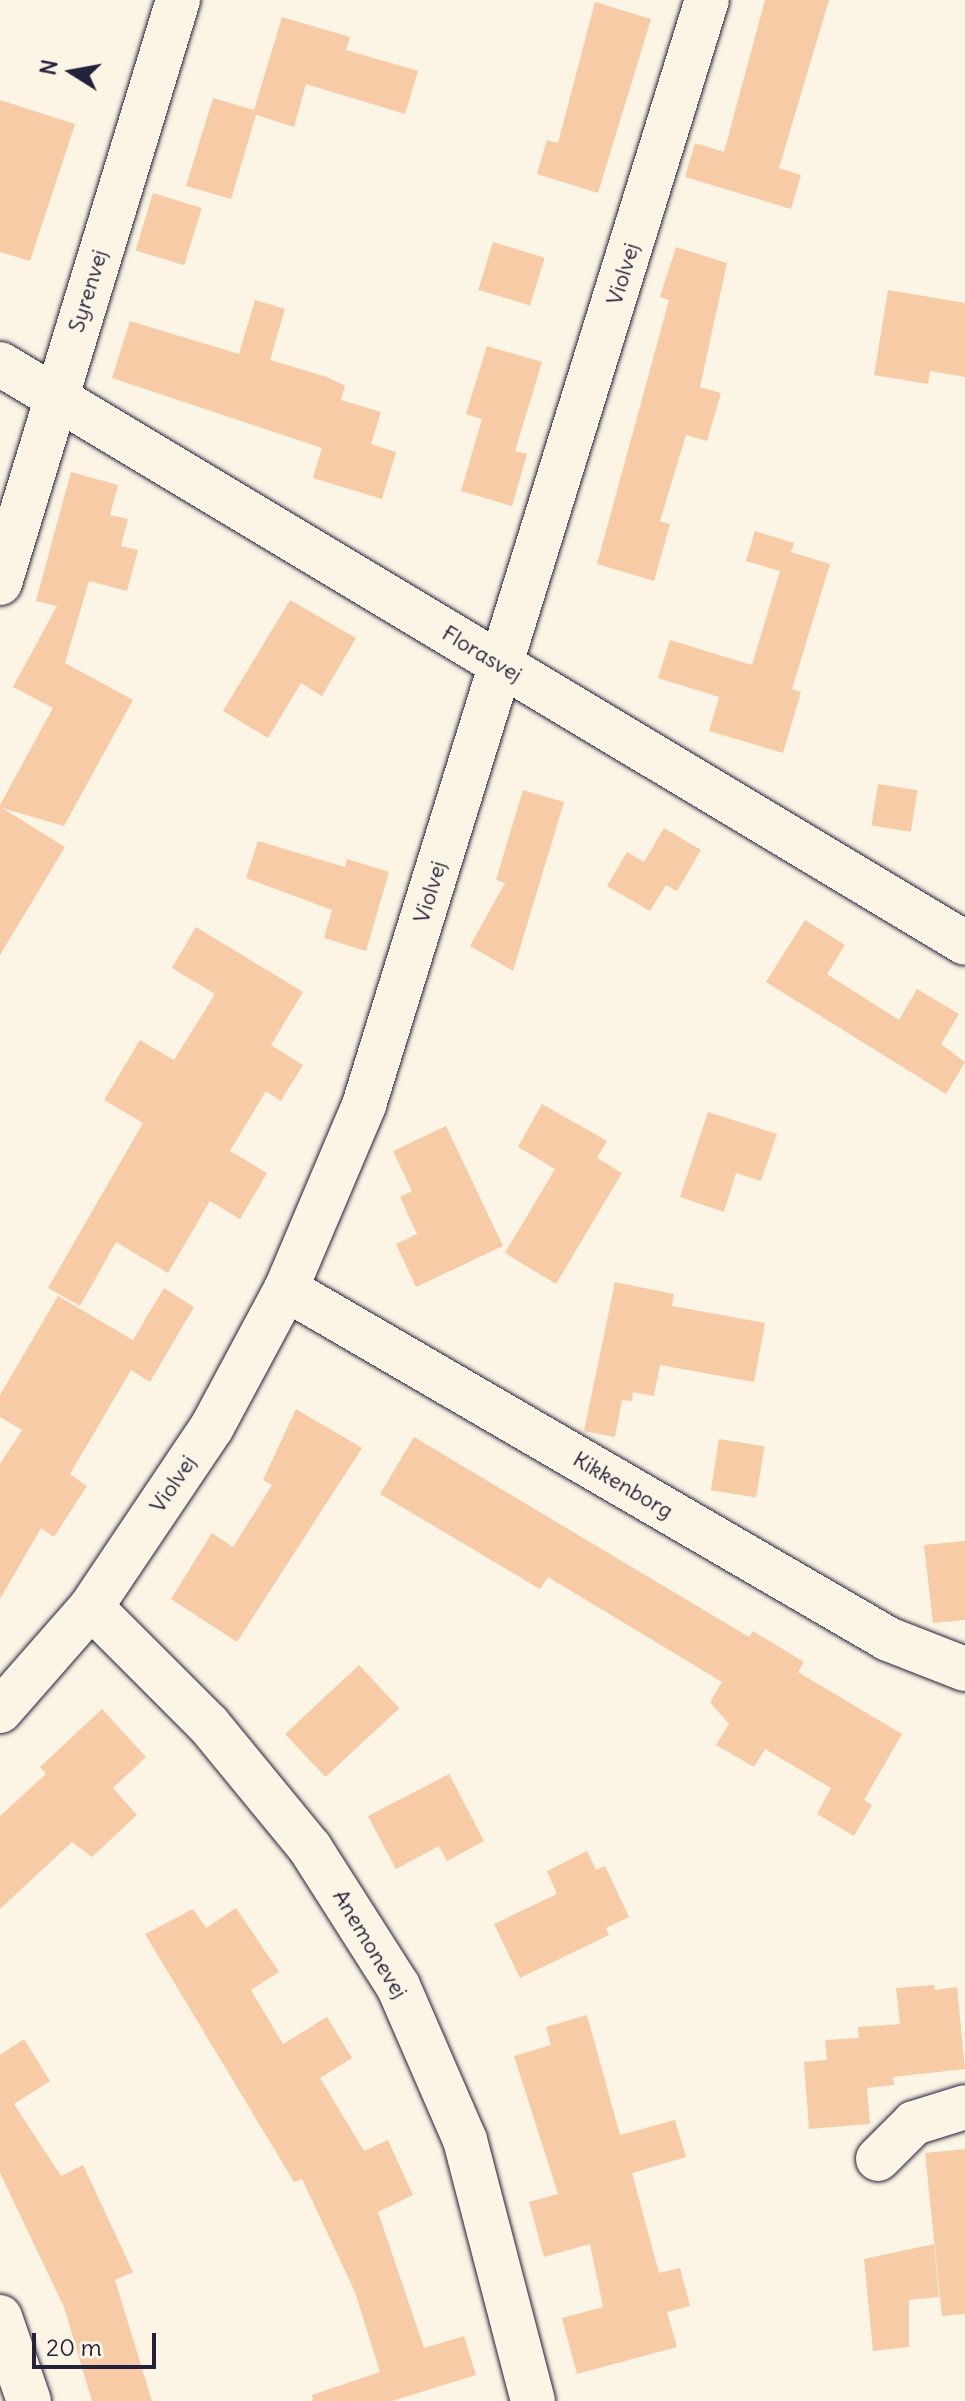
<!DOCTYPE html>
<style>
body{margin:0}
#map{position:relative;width:965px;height:2401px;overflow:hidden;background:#fcf5e5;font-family:Delius,sans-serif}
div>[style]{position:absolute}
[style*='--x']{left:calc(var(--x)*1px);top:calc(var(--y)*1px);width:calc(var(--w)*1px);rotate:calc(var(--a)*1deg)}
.building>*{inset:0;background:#f8cba7;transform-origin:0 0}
.roads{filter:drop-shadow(0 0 2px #22223b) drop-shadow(0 0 2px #22223b)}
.minor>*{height:44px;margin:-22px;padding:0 22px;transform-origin:22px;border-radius:22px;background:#fcf5e5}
span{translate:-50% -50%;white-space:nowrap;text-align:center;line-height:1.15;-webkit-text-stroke:6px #fcf5e5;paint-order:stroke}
.street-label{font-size:22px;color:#22223b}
.north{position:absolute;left:32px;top:32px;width:80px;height:80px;-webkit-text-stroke:6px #fcf5e5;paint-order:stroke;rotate:281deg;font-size:22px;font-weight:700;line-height:32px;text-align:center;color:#22223b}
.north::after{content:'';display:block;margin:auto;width:28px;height:36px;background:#22223b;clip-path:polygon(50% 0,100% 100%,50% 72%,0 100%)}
.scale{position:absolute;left:32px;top:2333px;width:124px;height:36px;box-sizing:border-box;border:4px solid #22223b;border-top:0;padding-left:10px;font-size:24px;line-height:28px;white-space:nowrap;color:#22223b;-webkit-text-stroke:6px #fcf5e5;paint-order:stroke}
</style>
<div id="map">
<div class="building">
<div style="clip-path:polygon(765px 0,829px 0,779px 168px,801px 175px,791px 209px,685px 177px,695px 143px,724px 152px)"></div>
<div style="clip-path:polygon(595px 2px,651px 19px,598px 193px,537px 174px,547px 140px,558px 143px)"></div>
<div style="clip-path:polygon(282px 17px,350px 37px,346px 50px,418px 71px,405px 114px,306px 84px,294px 127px,256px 115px,231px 199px,186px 186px,213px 98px,254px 110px)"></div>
<div style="clip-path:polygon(0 100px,75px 124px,30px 261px,0 252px)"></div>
<div style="left:153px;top:193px;width:51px;height:60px;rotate:17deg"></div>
<div style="left:493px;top:242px;width:54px;height:50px;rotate:17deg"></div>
<div style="clip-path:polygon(676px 247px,727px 263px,700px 387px,721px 393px,707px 441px,686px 435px,660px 521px,670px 524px,654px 581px,597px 564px,669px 300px,660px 297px)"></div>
<div style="clip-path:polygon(888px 290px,965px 303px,965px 377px,930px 371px,928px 384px,874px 375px)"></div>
<div style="clip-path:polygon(255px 300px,285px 309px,270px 360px,327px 377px,345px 386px,341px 400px,381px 412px,371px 444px,396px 452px,382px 499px,313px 478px,322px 448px,112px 378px,130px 321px,239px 354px)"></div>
<div style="clip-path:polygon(487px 346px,542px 362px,515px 451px,527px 454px,512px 506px,461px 491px,482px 419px,466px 414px)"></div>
<div style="clip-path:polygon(71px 472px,118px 485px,110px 515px,128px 519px,121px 546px,138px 550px,127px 591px,89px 581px,65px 663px,133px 700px,64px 826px,2px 808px,65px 847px,0 955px,0 805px,53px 708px,13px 687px,57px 606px,36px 601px)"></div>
<div style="clip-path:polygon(755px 531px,794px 543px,791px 552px,830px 564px,792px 689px,801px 692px,783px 753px,709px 731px,719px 697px,658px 678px,670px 640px,752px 665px,780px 571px,746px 561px)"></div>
<div style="clip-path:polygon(290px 600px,356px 638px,322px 696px,301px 683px,268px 738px,223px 711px)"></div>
<div style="left:878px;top:784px;width:40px;height:42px;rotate:9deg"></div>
<div style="clip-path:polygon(523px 790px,564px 802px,513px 971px,470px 946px,505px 883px,496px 880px)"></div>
<div style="clip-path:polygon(664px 828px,701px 850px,677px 891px,666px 885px,650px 911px,607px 886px,627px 852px,644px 862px)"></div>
<div style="clip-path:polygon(258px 841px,345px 867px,347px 859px,389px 872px,366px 951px,324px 938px,332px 910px,246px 878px)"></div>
<div style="clip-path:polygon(805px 920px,845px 945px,827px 974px,899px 1020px,917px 989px,959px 1014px,941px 1044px,965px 1062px,946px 1094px,766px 982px)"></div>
<div style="clip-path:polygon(196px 927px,303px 992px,271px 1045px,303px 1065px,281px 1101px,266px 1091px,230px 1151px,267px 1173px,240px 1219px,210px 1201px,168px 1273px,116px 1242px,80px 1306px,48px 1288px,143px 1123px,104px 1100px,140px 1040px,174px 1060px,215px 994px,172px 968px)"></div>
<div style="clip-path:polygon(542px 1104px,607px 1141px,597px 1158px,622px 1173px,556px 1284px,505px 1253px,555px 1169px,518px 1147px)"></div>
<div style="clip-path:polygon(708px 1112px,777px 1134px,761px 1181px,736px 1173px,724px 1212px,680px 1197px)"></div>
<div style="clip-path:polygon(446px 1126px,503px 1246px,416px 1287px,396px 1244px,417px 1234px,400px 1197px,412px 1191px,393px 1151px)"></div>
<div style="clip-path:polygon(615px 1282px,674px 1294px,672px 1306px,765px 1323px,754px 1382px,660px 1365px,654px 1396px,633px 1392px,632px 1401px,622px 1400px,615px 1437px,584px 1431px)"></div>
<div style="clip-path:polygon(164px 1288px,194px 1307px,150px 1382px,131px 1370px,70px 1474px,87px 1486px,54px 1537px,41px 1528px,0 1599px,0 1464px,22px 1430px,0 1417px,0 1395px,58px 1296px,133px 1340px)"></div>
<div style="clip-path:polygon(296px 1409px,362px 1448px,237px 1642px,171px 1599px,212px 1533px,233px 1547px,272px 1485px,263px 1480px)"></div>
<div style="clip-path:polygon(414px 1437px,749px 1637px,753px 1631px,804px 1662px,798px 1672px,902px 1734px,864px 1800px,872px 1805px,854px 1836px,817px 1814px,831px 1788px,765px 1749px,754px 1767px,716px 1745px,729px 1724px,710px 1702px,722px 1682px,548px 1577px,540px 1589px,380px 1494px)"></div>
<div style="left:719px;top:1439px;width:46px;height:52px;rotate:9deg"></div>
<div style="clip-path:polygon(965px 1541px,965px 1620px,933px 1623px,924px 1545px)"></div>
<div style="left:359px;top:1665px;width:59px;height:101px;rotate:47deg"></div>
<div style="clip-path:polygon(102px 1709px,146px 1757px,113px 1788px,137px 1815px,92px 1857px,72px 1842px,0 1909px,0 1816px,46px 1774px,40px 1767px)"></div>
<div style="clip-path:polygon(449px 1774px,484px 1841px,447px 1861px,439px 1846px,396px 1869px,368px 1816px)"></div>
<div style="clip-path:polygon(587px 1851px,596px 1870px,605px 1866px,629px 1917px,606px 1928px,609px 1935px,520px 1978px,494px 1924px,557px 1894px,547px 1871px)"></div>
<div style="clip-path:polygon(236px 1908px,279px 1972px,251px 1990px,283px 2044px,327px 2017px,352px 2058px,320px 2078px,364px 2151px,388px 2140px,413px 2195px,378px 2212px,424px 2348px,464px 2336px,476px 2375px,392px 2401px,313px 2401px,312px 2395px,380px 2372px,355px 2292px,302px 2179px,294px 2182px,145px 1934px,193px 1909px,206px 1928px)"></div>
<div style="clip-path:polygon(934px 1985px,935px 1990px,957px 1987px,965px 2069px,893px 2077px,894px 2085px,867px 2088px,870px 2124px,809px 2129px,804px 2062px,827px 2060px,825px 2040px,859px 2038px,858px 2027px,900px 2024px,896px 1988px)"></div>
<div style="clip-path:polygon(587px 2015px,620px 2135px,675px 2120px,686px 2157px,632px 2173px,659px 2273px,680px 2268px,690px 2306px,667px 2312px,677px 2347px,577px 2374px,562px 2318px,603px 2307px,590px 2244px,544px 2257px,529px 2202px,558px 2194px,514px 2056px,551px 2045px,546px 2027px)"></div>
<div style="clip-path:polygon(24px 2039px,50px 2081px,14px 2104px,61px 2176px,83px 2165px,133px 2272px,115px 2280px,152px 2401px,92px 2401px,64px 2307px,0 2173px,0 2055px)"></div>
<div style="clip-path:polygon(965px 2149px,965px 2314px,942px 2316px,925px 2153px)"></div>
<div style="clip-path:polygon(934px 2244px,939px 2297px,909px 2300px,909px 2347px,873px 2351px,864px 2259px)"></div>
</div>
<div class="roads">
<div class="minor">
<div style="--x:0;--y:364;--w:1125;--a:30.96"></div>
<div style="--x:0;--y:583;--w:610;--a:-73.02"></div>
<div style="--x:286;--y:1289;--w:696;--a:30.17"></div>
<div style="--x:888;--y:1639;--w:83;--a:21.3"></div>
<div style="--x:91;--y:1607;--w:167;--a:45"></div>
<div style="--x:209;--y:1725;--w:159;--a:50.6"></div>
<div style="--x:310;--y:1848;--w:164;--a:57.5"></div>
<div style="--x:398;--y:1986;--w:168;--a:66.5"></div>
<div style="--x:465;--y:2140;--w:270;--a:75.4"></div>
<div style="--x:0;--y:1711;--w:138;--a:-48.8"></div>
<div style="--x:91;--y:1607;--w:217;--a:-56.1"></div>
<div style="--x:212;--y:1427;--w:157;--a:-61.8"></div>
<div style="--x:286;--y:1289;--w:200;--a:-67"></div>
<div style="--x:364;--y:1105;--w:1157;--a:-72.76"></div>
<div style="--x:878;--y:2159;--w:51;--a:-45"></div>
<div style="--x:914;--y:2123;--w:53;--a:-17.4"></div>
<div style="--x:0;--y:2317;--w:89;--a:71"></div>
</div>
</div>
<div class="street-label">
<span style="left:623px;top:274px;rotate:-73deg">Violvej</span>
<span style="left:88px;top:291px;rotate:-73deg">Syrenvej</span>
<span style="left:482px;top:654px;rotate:31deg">Florasvej</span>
<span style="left:430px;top:892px;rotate:-73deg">Violvej</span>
<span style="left:173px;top:1484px;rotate:-56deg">Violvej</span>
<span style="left:623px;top:1485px;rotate:30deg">Kikkenborg</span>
<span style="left:370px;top:1944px;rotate:59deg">Anemonevej</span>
</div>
<div class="north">N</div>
<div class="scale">20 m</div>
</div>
